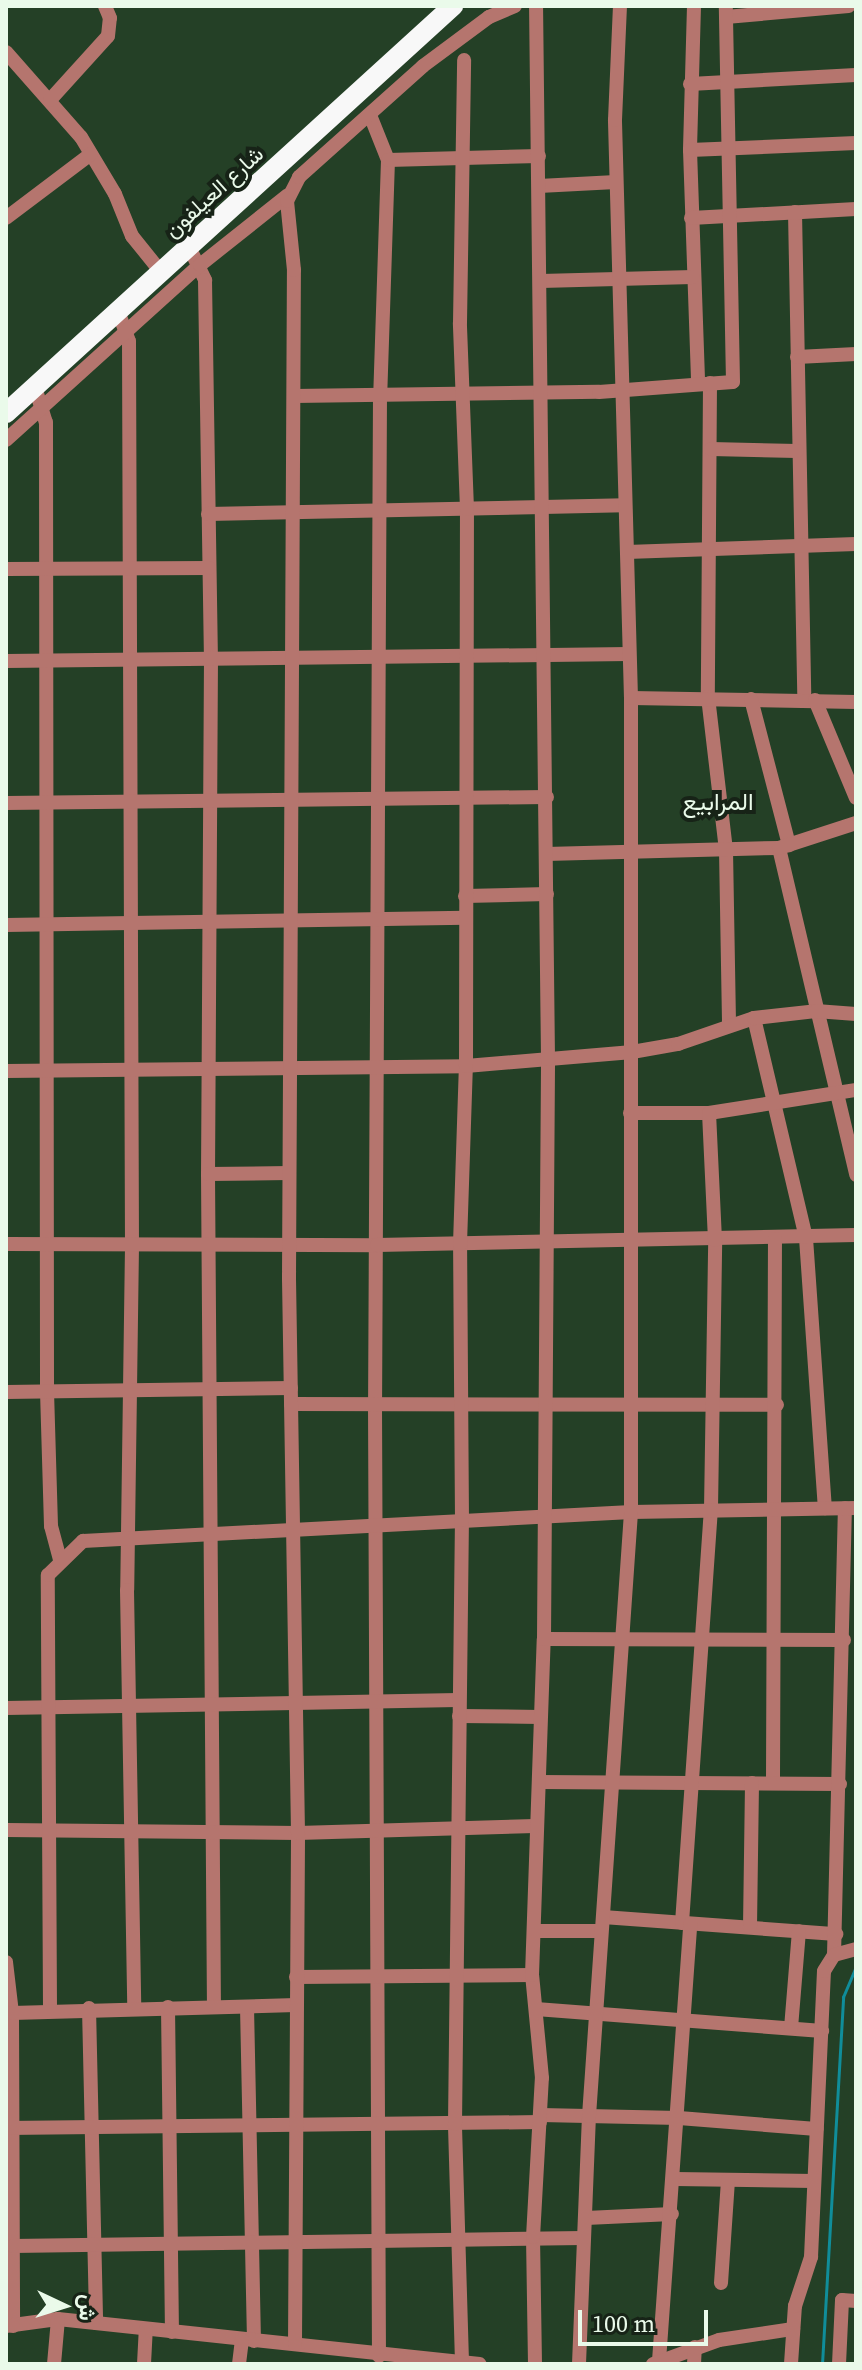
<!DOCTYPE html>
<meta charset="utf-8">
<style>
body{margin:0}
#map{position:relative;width:862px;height:2370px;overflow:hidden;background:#244026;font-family:"Source Serif 4",Vazirmatn,serif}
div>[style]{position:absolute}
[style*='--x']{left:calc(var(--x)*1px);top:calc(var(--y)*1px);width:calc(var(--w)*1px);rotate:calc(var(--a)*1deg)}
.stream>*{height:3px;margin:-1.5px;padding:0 1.5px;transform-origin:1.5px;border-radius:1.5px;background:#108d9a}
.minor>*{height:14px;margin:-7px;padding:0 7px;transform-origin:7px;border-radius:7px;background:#b5756e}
.highway>*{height:20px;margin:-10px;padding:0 10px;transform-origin:10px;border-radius:10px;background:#f8f8f8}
span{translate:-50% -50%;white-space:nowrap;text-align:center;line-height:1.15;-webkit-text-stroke:8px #172317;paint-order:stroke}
.street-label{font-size:22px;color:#eafaea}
.neighbourhood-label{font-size:24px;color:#eafaea}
.frame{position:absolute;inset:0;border:8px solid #eafaea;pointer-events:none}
.north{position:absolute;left:24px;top:2266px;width:80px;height:80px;-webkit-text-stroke:6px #172317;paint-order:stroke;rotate:94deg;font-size:22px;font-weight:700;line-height:32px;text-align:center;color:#eafaea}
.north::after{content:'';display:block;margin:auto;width:28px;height:36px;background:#eafaea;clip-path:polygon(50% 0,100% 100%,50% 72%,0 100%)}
.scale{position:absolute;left:578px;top:2310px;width:130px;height:36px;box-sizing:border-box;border:4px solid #eafaea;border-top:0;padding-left:10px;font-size:24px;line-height:28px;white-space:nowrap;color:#eafaea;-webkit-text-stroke:6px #172317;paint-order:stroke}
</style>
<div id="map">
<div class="stream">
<div style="--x:822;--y:2364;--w:368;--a:-86.7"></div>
<div style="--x:843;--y:1997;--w:33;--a:-67"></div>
</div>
<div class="minor">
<div style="--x:694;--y:6;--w:144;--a:91.6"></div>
<div style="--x:690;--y:150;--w:234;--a:88"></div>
<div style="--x:726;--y:17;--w:123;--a:-5.1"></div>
<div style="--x:6;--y:52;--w:113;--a:48.6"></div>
<div style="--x:81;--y:137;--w:66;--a:59.2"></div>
<div style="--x:115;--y:194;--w:45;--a:68"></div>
<div style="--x:132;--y:236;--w:46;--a:51.1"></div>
<div style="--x:690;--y:84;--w:166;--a:-3.1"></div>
<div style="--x:50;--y:100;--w:86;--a:-47.8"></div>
<div style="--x:108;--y:36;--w:18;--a:-84"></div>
<div style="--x:110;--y:18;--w:13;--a:-113"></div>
<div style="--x:370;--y:115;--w:48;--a:68.2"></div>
<div style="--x:388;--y:160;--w:235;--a:91.9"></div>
<div style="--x:380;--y:395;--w:1010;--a:90.28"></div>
<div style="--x:375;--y:1405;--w:951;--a:89.76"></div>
<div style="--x:690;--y:150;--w:166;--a:-2.4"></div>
<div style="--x:388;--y:160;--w:151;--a:-1.5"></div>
<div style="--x:539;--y:186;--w:77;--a:-3"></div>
<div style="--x:795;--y:212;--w:488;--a:88.9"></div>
<div style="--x:6;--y:218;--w:106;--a:-37"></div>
<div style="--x:691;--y:218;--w:165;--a:-3.1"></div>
<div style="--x:189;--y:247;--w:37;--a:64"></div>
<div style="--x:205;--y:280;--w:377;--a:89.1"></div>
<div style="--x:211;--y:657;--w:517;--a:90.33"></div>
<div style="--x:208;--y:1174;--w:832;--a:89.59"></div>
<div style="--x:541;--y:281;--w:152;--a:-1.5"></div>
<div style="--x:118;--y:311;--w:32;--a:70"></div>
<div style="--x:129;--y:341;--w:905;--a:89.81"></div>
<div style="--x:132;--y:1246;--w:344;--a:90.8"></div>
<div style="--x:127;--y:1590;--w:416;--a:89"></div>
<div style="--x:797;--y:357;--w:59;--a:-2.9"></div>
<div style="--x:710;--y:383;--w:314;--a:90.4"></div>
<div style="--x:708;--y:697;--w:154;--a:83.3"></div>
<div style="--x:726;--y:850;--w:174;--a:89"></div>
<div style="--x:35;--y:387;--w:37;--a:73"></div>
<div style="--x:46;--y:422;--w:969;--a:89.94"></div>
<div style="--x:47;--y:1391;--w:135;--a:88.3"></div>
<div style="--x:51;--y:1526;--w:34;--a:75"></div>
<div style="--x:294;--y:396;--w:305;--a:-0.8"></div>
<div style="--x:599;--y:392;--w:134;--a:-4.3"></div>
<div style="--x:733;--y:382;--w:376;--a:-91.1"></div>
<div style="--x:6;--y:440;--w:261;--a:-42.1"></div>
<div style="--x:200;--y:265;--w:112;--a:-38.5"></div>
<div style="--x:711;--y:449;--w:86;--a:1.3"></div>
<div style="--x:208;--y:514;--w:416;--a:-1.2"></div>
<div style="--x:627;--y:552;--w:229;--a:-2"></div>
<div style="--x:6;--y:569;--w:203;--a:-0.3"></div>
<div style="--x:6;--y:661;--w:623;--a:-0.64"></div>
<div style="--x:631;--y:698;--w:225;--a:1"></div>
<div style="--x:751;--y:699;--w:151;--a:75.4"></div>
<div style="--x:815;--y:700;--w:106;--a:67.3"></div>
<div style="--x:6;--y:803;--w:541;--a:-0.64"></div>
<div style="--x:779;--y:848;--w:336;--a:76.7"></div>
<div style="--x:546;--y:854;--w:233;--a:-1.5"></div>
<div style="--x:779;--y:848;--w:81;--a:-18"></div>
<div style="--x:465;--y:896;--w:82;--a:-1.4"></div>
<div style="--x:6;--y:925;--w:460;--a:-0.9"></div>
<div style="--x:754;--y:1018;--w:226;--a:76.7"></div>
<div style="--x:806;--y:1238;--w:271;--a:86"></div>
<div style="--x:6;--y:1071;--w:460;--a:-0.6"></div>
<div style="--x:466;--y:1066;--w:167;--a:-4.8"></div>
<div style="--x:632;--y:1052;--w:47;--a:-9.9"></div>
<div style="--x:678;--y:1044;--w:80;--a:-18.9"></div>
<div style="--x:754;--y:1018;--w:62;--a:-6.4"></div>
<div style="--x:816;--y:1011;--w:40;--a:4.3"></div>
<div style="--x:630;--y:1113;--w:79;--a:0"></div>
<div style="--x:709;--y:1113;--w:149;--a:-8.9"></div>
<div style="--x:208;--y:1174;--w:81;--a:-0.7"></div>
<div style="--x:6;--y:1244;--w:371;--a:0.2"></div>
<div style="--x:377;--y:1245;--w:479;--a:-1.2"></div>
<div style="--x:6;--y:1392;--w:285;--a:-0.8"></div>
<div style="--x:291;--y:1404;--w:486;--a:0.1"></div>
<div style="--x:544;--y:1639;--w:300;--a:0.2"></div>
<div style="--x:6;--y:1708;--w:452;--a:-1"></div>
<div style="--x:459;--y:1716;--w:81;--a:0.7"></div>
<div style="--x:773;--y:1781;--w:542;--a:-89.79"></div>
<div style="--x:539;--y:1782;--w:301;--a:0.4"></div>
<div style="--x:6;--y:1830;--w:292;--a:0.6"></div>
<div style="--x:298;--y:1833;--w:237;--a:-1.7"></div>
<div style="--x:603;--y:1917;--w:234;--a:4.2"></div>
<div style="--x:682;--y:1923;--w:415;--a:-86"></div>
<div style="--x:711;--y:1509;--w:269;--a:-89.1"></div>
<div style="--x:715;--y:1240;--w:127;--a:-92.7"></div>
<div style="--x:750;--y:1927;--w:144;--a:-89.2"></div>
<div style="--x:534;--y:1931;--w:67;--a:0"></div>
<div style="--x:834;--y:1955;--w:447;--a:-88.6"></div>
<div style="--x:6;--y:1962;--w:51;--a:83.3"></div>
<div style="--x:12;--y:2013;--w:313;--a:89.8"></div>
<div style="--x:296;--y:1977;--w:236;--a:-0.5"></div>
<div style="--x:168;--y:2007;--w:325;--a:89.3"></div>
<div style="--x:247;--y:2007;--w:334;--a:88.8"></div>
<div style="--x:50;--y:2008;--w:433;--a:-90.3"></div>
<div style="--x:48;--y:1575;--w:49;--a:-44.2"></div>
<div style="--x:83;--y:1541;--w:549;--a:-3.03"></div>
<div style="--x:631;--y:1512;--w:225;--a:-1"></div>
<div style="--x:89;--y:2008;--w:315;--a:88.7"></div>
<div style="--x:536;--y:2009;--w:287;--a:4.4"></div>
<div style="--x:12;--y:2013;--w:284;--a:-1.6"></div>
<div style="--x:791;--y:2028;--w:97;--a:-85.3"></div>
<div style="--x:541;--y:2115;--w:138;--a:1.2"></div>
<div style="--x:679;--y:2118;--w:138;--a:4.6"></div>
<div style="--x:6;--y:2128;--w:534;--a:-0.64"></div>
<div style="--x:675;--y:2179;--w:139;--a:0.8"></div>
<div style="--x:586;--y:2218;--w:86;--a:-2.7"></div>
<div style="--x:13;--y:2246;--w:570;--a:-0.8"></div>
<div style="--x:721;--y:2283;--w:103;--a:-86.1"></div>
<div style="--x:6;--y:2326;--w:52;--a:-7.7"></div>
<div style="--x:58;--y:2319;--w:424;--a:6.1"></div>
<div style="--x:295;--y:2344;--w:511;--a:-89.66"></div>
<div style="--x:298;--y:1833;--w:554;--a:-90.93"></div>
<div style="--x:289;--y:1279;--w:1009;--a:-89.72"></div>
<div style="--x:294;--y:270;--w:69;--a:-95.8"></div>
<div style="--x:287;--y:201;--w:27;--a:-63"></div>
<div style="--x:299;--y:177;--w:166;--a:-41.8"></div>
<div style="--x:423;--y:66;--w:82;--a:-36.6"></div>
<div style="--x:489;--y:17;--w:28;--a:-23"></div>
<div style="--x:659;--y:2361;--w:438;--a:-85.9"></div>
<div style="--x:462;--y:2362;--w:238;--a:-91.7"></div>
<div style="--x:455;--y:2124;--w:604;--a:-89.34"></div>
<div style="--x:462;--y:1520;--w:276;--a:-90.4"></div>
<div style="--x:460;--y:1244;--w:178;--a:-88.1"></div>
<div style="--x:466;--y:1066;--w:557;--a:-89.9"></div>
<div style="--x:467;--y:509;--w:186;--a:-92.2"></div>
<div style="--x:460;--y:323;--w:263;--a:-89.1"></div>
<div style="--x:54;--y:2364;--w:45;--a:-84.9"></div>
<div style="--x:144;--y:2364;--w:35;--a:-87"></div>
<div style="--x:239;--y:2364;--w:24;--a:-83"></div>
<div style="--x:535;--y:2364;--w:127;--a:-90.9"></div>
<div style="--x:533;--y:2237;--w:159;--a:-86.8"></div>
<div style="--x:542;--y:2078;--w:103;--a:-95.5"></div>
<div style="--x:532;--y:1975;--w:336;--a:-88"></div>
<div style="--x:544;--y:1639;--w:580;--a:-89.6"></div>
<div style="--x:548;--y:1059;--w:1053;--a:-90.65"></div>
<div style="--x:579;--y:2364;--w:248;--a:-87.7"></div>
<div style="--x:589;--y:2116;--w:605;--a:-86.02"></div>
<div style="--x:631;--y:1512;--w:814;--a:-90"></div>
<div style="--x:631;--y:698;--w:578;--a:-91.59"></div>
<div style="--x:615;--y:120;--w:114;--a:-87.5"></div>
<div style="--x:653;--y:2364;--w:70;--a:-20"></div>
<div style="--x:719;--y:2340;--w:75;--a:-8.5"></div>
<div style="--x:694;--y:2364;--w:17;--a:-87"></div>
<div style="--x:791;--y:2364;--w:58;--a:-86.1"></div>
<div style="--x:795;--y:2306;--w:52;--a:-71.9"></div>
<div style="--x:811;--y:2257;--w:286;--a:-87.4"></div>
<div style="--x:824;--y:1971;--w:19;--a:-58"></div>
<div style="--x:834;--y:1955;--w:23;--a:-15"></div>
<div style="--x:839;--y:2364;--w:64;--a:-87.3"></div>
<div style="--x:842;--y:2300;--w:14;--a:4"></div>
</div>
<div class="highway">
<div style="--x:6;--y:413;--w:605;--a:-42.32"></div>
</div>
<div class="street-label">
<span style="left:214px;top:192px;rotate:-42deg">شارع العيلفون</span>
</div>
<div class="neighbourhood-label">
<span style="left:718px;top:802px">المرابيع</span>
</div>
<div class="frame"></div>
<div class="north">ش</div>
<div class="scale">100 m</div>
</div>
